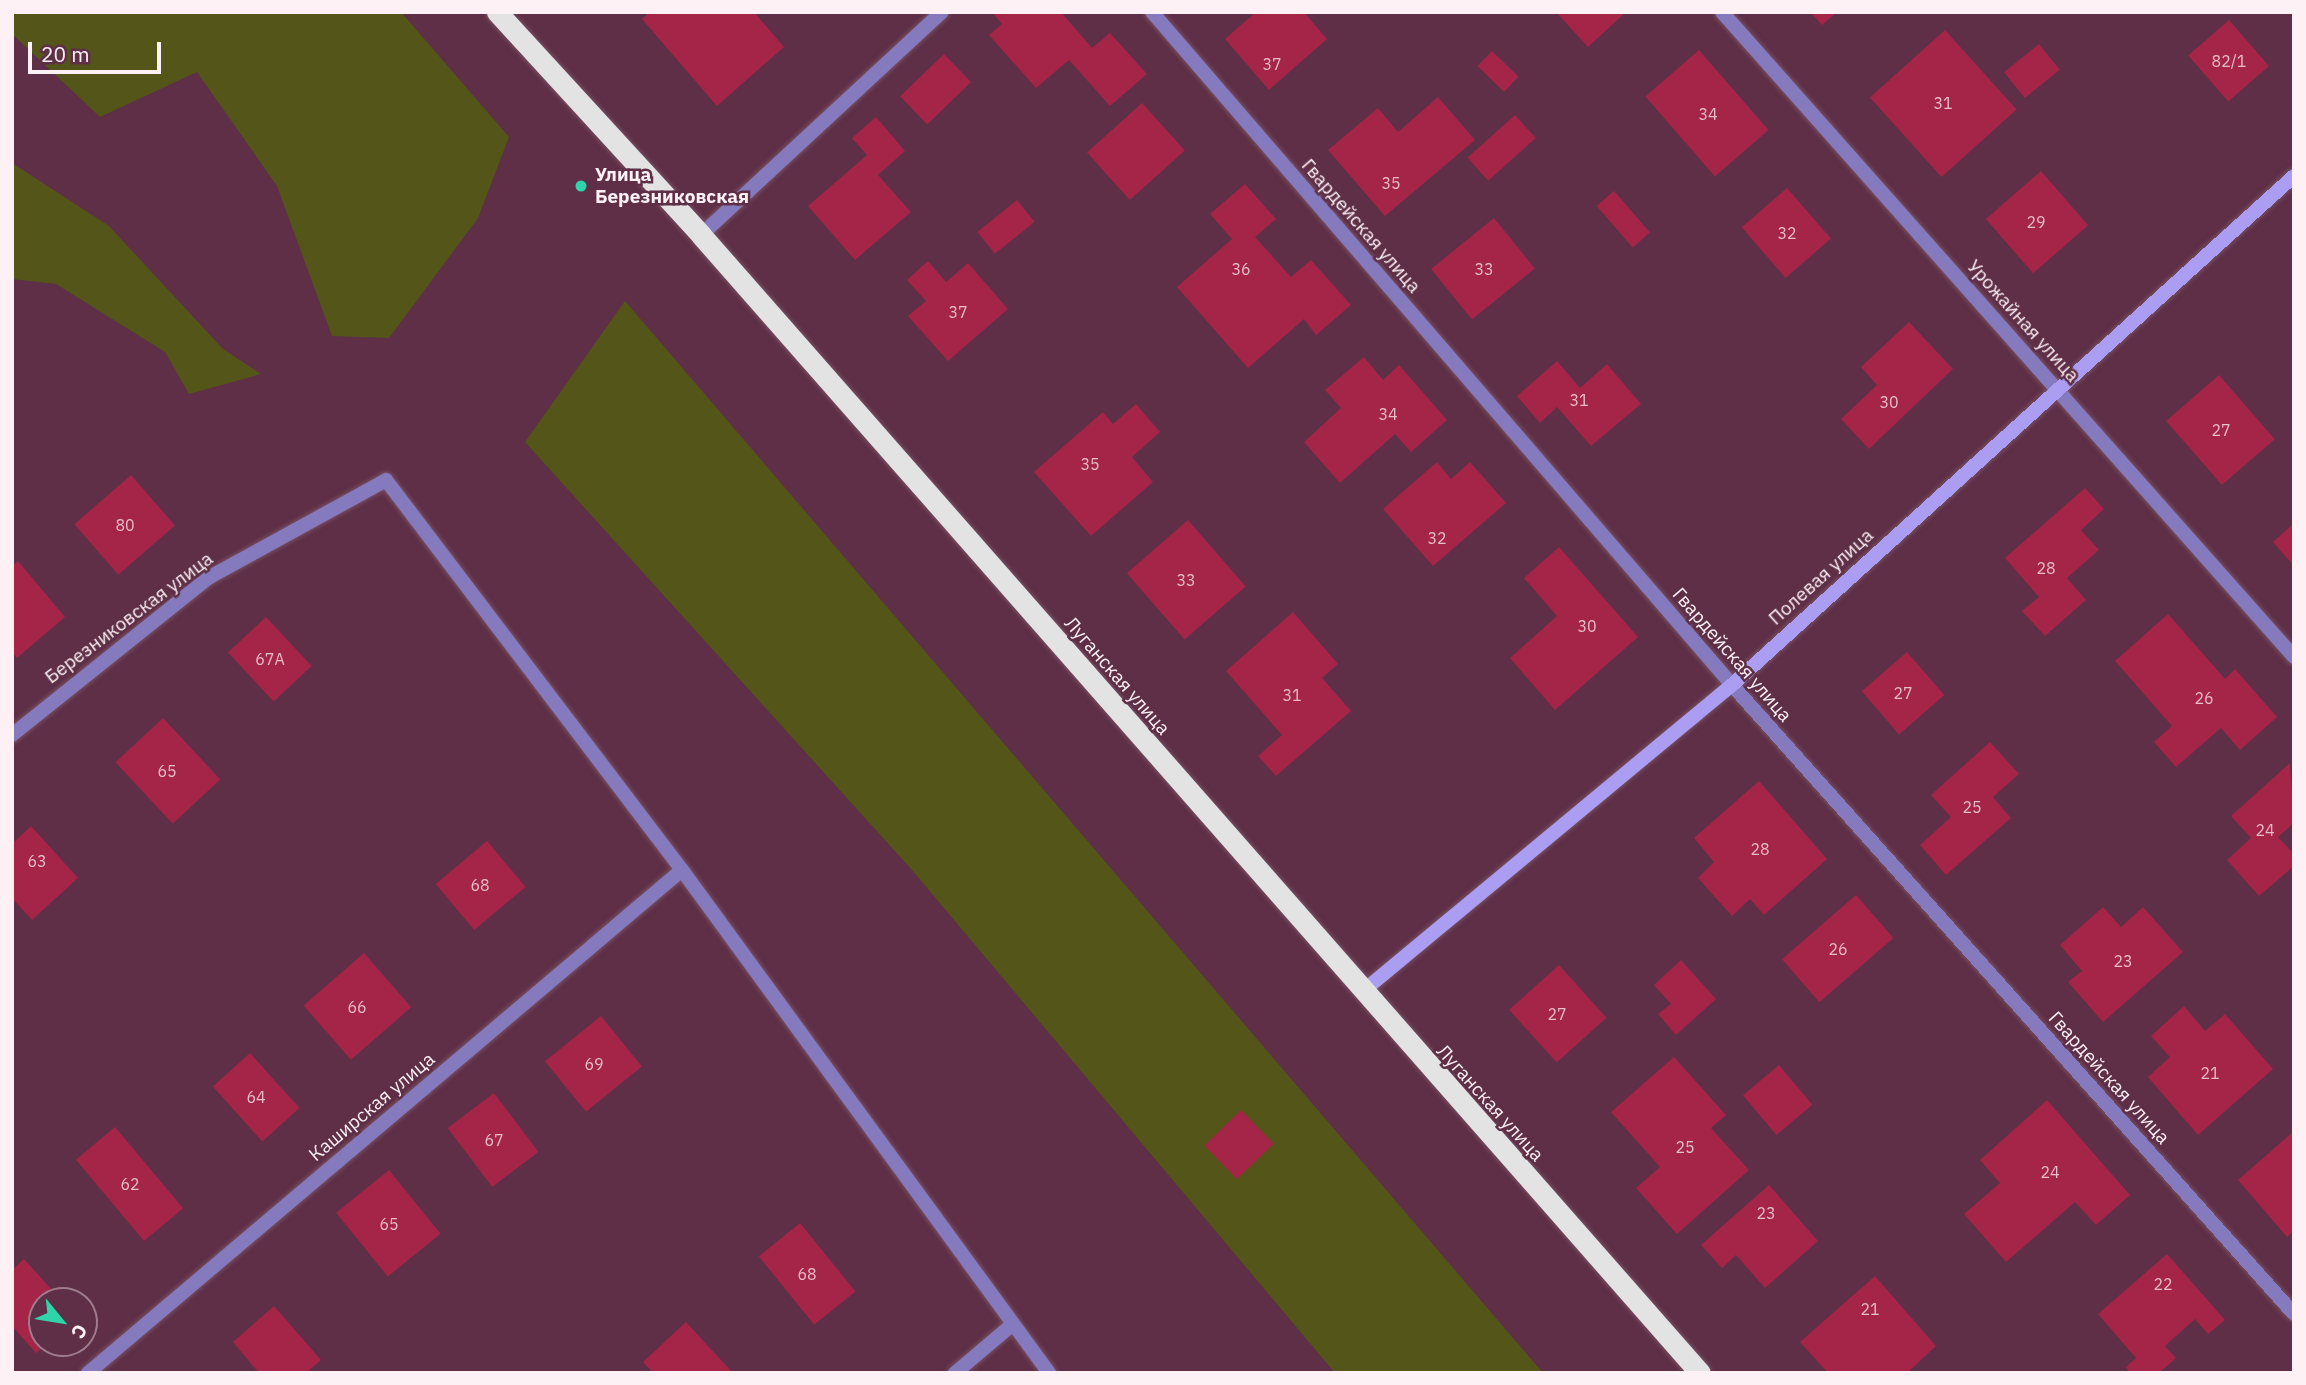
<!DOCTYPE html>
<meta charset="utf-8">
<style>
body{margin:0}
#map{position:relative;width:2306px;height:1385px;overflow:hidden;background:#5e2f46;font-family:"IBM Plex Sans",sans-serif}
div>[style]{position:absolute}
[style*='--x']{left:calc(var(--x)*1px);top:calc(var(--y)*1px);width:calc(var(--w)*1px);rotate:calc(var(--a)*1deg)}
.green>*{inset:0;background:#545519}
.building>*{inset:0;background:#a42547;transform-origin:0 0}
.roads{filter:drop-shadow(0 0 2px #774e62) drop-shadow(0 0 2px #774e62)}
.street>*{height:14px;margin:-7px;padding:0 7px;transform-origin:7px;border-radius:7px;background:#857abd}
.secondary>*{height:14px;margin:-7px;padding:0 7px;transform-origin:7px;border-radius:7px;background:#ab9ef2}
.highway>*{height:21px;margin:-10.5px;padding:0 10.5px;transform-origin:10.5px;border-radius:10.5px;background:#e3e3e3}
.dots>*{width:19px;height:19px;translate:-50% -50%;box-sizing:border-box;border:4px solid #5e2f46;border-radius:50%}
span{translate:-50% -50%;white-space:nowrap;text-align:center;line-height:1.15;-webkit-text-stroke:5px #5e2f46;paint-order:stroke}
.number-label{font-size:16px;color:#e7beca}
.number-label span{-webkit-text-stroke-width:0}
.poi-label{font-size:19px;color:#fdf1f6;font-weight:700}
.left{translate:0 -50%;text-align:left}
.street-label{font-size:19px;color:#fdf1f6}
.frame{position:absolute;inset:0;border:14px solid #fdf1f6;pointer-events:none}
.north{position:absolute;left:28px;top:1287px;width:70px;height:70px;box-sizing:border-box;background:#5e2f46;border:2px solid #9e7d8c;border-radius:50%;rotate:120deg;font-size:19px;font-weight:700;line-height:28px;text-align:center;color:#fdf1f6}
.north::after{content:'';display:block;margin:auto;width:24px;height:32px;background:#2fd4aa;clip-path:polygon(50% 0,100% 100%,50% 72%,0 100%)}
.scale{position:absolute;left:28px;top:42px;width:133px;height:32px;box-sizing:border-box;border:4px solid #fdf1f6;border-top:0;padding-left:9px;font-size:21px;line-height:24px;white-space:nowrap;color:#fdf1f6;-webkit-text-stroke:5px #5e2f46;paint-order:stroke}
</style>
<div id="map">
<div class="green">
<div style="clip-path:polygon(12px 12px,401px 12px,509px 137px,478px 218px,389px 338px,332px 336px,277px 186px,197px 72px,100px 117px,12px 34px)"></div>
<div style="clip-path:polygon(12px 163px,109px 226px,223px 349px,261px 374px,189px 394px,165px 352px,56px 284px,12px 279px)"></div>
<div style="clip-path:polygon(625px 301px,1543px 1373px,1335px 1373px,912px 870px,525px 442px)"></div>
</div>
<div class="building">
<div style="clip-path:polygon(650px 12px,754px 12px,784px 47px,717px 106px,642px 19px)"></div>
<div style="clip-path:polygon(992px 12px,1061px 12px,1092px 48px,1110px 33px,1147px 74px,1110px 106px,1069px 60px,1036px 88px,989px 35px,1002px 24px)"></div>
<div style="clip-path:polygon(1256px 12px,1304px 12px,1327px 39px,1269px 90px,1225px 39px)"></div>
<div style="clip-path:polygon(1556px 12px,1626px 12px,1588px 47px)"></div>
<div style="clip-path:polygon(1810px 12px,1837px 12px,1822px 25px)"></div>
<div style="left:2229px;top:20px;width:61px;height:54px;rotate:49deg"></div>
<div style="left:1945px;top:30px;width:107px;height:101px;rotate:48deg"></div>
<div style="left:2039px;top:44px;width:33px;height:45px;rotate:51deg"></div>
<div style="left:1699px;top:50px;width:106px;height:71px;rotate:49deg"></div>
<div style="left:1492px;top:51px;width:37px;height:21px;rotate:44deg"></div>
<div style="left:944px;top:54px;width:39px;height:61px;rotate:46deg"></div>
<div style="clip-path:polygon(1438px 97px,1475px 140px,1385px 216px,1328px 150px,1378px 108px,1398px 132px)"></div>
<div style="left:1142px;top:103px;width:64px;height:74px;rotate:48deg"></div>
<div style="left:1515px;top:115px;width:31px;height:64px;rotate:48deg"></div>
<div style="clip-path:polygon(876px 117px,905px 151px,878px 175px,911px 212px,855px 260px,808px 206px,867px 155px,852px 138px)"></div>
<div style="left:2041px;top:171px;width:72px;height:73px;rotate:49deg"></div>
<div style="clip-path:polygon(1245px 184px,1276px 219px,1255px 237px,1291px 277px,1311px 260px,1351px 305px,1316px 335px,1304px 319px,1248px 368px,1177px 287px,1232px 239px,1210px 214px)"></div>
<div style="left:1787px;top:188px;width:67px;height:60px;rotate:49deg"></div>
<div style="left:1614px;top:191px;width:55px;height:23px;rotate:49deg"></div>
<div style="left:1017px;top:200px;width:28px;height:51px;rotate:51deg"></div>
<div style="left:1494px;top:218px;width:65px;height:81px;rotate:51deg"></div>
<div style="clip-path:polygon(928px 261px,946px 282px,968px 263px,1008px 309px,948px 361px,908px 316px,926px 301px,907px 280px)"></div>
<div style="clip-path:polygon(1909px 322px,1953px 369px,1869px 449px,1841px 419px,1877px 385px,1861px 367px)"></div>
<div style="clip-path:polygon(1364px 357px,1383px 380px,1399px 365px,1447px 420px,1411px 452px,1395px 434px,1340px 483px,1304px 442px,1341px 408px,1325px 390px)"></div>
<div style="clip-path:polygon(1557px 361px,1580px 388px,1607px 364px,1641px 404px,1591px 446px,1557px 407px,1540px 423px,1517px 396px)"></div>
<div style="left:2219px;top:375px;width:85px;height:70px;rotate:49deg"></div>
<div style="clip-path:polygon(1136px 404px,1160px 432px,1132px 457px,1153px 482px,1091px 536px,1034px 472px,1103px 412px,1113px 424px)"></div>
<div style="clip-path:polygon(1437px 462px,1451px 479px,1470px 462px,1506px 503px,1433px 566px,1383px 509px)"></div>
<div style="left:131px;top:475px;width:67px;height:75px;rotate:49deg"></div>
<div style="clip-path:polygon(2085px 488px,2104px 509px,2081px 530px,2099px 550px,2067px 578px,2086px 600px,2045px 636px,2022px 611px,2039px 597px,2005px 558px)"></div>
<div style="left:1188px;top:520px;width:88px;height:81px;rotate:49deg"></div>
<div style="clip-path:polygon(2294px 523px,2294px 566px,2273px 542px)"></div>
<div style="clip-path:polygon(1559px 547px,1638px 637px,1555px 710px,1510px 658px,1557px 616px,1524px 578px)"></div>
<div style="clip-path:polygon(18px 561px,65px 617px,17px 658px,12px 652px,12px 566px)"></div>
<div style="clip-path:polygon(1293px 612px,1338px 664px,1322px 678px,1351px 711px,1276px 776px,1258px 756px,1282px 735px,1226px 671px)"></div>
<div style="clip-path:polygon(2168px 614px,2225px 679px,2235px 669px,2277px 717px,2240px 750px,2221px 728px,2176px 767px,2154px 742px,2172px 726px,2115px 661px)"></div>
<div style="left:266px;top:617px;width:67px;height:52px;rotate:47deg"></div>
<div style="left:1907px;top:652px;width:57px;height:60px;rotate:49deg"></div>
<div style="left:163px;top:718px;width:84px;height:65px;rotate:47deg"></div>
<div style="clip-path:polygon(1990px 742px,2019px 774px,1993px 797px,2011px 818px,1946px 875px,1920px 845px,1951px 817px,1931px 795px)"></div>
<div style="clip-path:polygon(2290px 763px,2294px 823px,2278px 837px,2294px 854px,2294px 866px,2259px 896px,2227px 860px,2251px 838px,2231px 816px)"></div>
<div style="clip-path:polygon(1759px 781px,1827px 859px,1764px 915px,1750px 899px,1732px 916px,1698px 878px,1714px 862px,1694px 838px)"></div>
<div style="clip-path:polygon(31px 826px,78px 878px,32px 920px,12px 898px,12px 844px)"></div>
<div style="left:487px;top:841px;width:60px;height:67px;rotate:50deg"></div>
<div style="left:1856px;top:895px;width:57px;height:98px;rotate:49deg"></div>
<div style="clip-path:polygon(2103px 907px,2121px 927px,2143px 907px,2183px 952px,2103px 1022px,2068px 982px,2082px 971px,2060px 945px)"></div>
<div style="left:364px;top:953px;width:72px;height:80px;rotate:49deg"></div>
<div style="clip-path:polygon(1681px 960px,1716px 999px,1676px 1035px,1658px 1014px,1671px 1004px,1654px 985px)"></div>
<div style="left:1559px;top:965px;width:71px;height:67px;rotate:48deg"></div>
<div style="clip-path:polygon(2184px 1006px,2205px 1031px,2225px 1014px,2273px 1069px,2198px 1135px,2148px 1077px,2170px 1057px,2151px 1036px)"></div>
<div style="left:601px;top:1016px;width:65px;height:72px;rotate:51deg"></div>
<div style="left:250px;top:1053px;width:74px;height:50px;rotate:48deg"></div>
<div style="clip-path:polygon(1674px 1057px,1726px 1115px,1711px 1128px,1749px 1170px,1677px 1234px,1636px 1188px,1660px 1167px,1611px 1112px)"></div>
<div style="left:1779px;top:1065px;width:52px;height:47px;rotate:50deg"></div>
<div style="left:494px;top:1093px;width:74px;height:58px;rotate:53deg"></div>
<div style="clip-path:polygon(2047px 1100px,2130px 1195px,2096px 1225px,2075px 1202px,2006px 1262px,1964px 1214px,2000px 1183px,1980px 1160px)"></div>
<div style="left:1241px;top:1110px;width:47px;height:51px;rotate:46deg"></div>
<div style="left:115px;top:1127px;width:106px;height:51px;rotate:50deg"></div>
<div style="clip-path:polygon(2294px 1131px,2294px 1231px,2287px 1237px,2238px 1180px)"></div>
<div style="left:389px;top:1170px;width:82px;height:68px;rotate:51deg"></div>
<div style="clip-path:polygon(1769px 1185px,1818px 1241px,1765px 1288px,1736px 1255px,1722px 1268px,1701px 1245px)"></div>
<div style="left:800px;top:1223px;width:88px;height:53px;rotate:51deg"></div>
<div style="clip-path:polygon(2167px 1254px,2225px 1320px,2208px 1334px,2195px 1319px,2165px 1346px,2176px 1358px,2159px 1373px,2130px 1373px,2126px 1367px,2136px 1358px,2098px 1314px)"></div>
<div style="clip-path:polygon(24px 1259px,62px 1301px,42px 1301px,42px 1343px,47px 1343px,36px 1353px,12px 1326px,12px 1270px)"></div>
<div style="clip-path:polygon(1875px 1276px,1936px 1346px,1907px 1373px,1828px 1373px,1800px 1342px)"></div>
<div style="clip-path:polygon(274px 1306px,321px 1360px,306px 1373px,259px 1373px,233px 1342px)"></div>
<div style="clip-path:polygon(686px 1322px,733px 1373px,653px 1373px,643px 1362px)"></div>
</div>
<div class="roads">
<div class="street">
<div style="--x:1152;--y:12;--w:888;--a:49.24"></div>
<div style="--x:1732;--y:685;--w:843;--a:48.22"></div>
<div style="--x:1722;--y:12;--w:862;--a:48.43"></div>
<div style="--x:701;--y:235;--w:328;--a:-42.8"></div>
<div style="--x:12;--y:735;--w:251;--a:-38.7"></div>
<div style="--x:208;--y:578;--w:203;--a:-28.8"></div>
<div style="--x:386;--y:480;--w:490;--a:52.8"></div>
<div style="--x:682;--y:870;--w:623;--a:53.88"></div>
<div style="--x:88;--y:1373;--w:778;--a:-40.26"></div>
<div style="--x:955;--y:1373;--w:76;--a:-40.2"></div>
</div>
<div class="secondary">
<div style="--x:1362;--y:992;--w:481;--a:-39.7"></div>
<div style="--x:1732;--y:685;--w:758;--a:-42.17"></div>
</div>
<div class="highway">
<div style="--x:497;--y:12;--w:302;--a:47.5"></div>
<div style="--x:701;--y:235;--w:1514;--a:48.72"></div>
</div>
</div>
<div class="dots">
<div style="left:581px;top:186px;background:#2fd4aa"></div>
</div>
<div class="number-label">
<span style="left:2229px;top:61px">82/1</span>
<span style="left:1272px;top:64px">37</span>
<span style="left:1943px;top:103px">31</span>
<span style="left:1708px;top:114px">34</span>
<span style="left:1391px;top:183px">35</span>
<span style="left:2036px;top:222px">29</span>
<span style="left:1787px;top:233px">32</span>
<span style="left:1241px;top:269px">36</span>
<span style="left:1484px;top:269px">33</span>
<span style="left:958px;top:312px">37</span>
<span style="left:1579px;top:400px">31</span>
<span style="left:1889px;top:402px">30</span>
<span style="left:1388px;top:414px">34</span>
<span style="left:2221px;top:430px">27</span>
<span style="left:1090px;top:464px">35</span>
<span style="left:125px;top:525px">80</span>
<span style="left:1437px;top:538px">32</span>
<span style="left:2046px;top:568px">28</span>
<span style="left:1186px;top:580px">33</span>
<span style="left:1587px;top:626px">30</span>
<span style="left:270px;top:659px">67А</span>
<span style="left:1903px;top:693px">27</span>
<span style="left:1292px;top:695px">31</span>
<span style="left:2204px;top:698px">26</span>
<span style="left:167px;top:771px">65</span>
<span style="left:1972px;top:807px">25</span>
<span style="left:2265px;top:830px">24</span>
<span style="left:1760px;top:849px">28</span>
<span style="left:37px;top:861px">63</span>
<span style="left:480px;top:885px">68</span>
<span style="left:1838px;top:949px">26</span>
<span style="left:2123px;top:961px">23</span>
<span style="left:357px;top:1007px">66</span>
<span style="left:1557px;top:1014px">27</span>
<span style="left:594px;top:1064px">69</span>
<span style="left:2210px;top:1073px">21</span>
<span style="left:256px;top:1097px">64</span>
<span style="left:494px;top:1140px">67</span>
<span style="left:1685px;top:1147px">25</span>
<span style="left:2050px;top:1172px">24</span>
<span style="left:130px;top:1184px">62</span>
<span style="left:1766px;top:1213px">23</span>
<span style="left:389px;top:1224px">65</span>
<span style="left:807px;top:1274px">68</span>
<span style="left:2163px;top:1284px">22</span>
<span style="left:1870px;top:1309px">21</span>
</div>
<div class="poi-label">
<span class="left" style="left:595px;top:186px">Улица<br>Березниковская</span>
</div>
<div class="street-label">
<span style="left:1361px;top:226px;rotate:49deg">Гвардейская улица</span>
<span style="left:2023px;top:321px;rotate:48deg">Урожайная улица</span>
<span style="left:1821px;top:577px;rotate:-42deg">Полевая улица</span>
<span style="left:129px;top:618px;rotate:-37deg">Березниковская улица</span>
<span style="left:1732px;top:655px;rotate:49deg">Гвардейская улица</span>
<span style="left:1117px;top:676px;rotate:49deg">Луганская улица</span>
<span style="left:2109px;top:1078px;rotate:48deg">Гвардейская улица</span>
<span style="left:1490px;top:1103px;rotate:48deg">Луганская улица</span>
<span style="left:372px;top:1107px;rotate:-40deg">Каширская улица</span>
</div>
<div class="frame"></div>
<div class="north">С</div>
<div class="scale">20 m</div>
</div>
